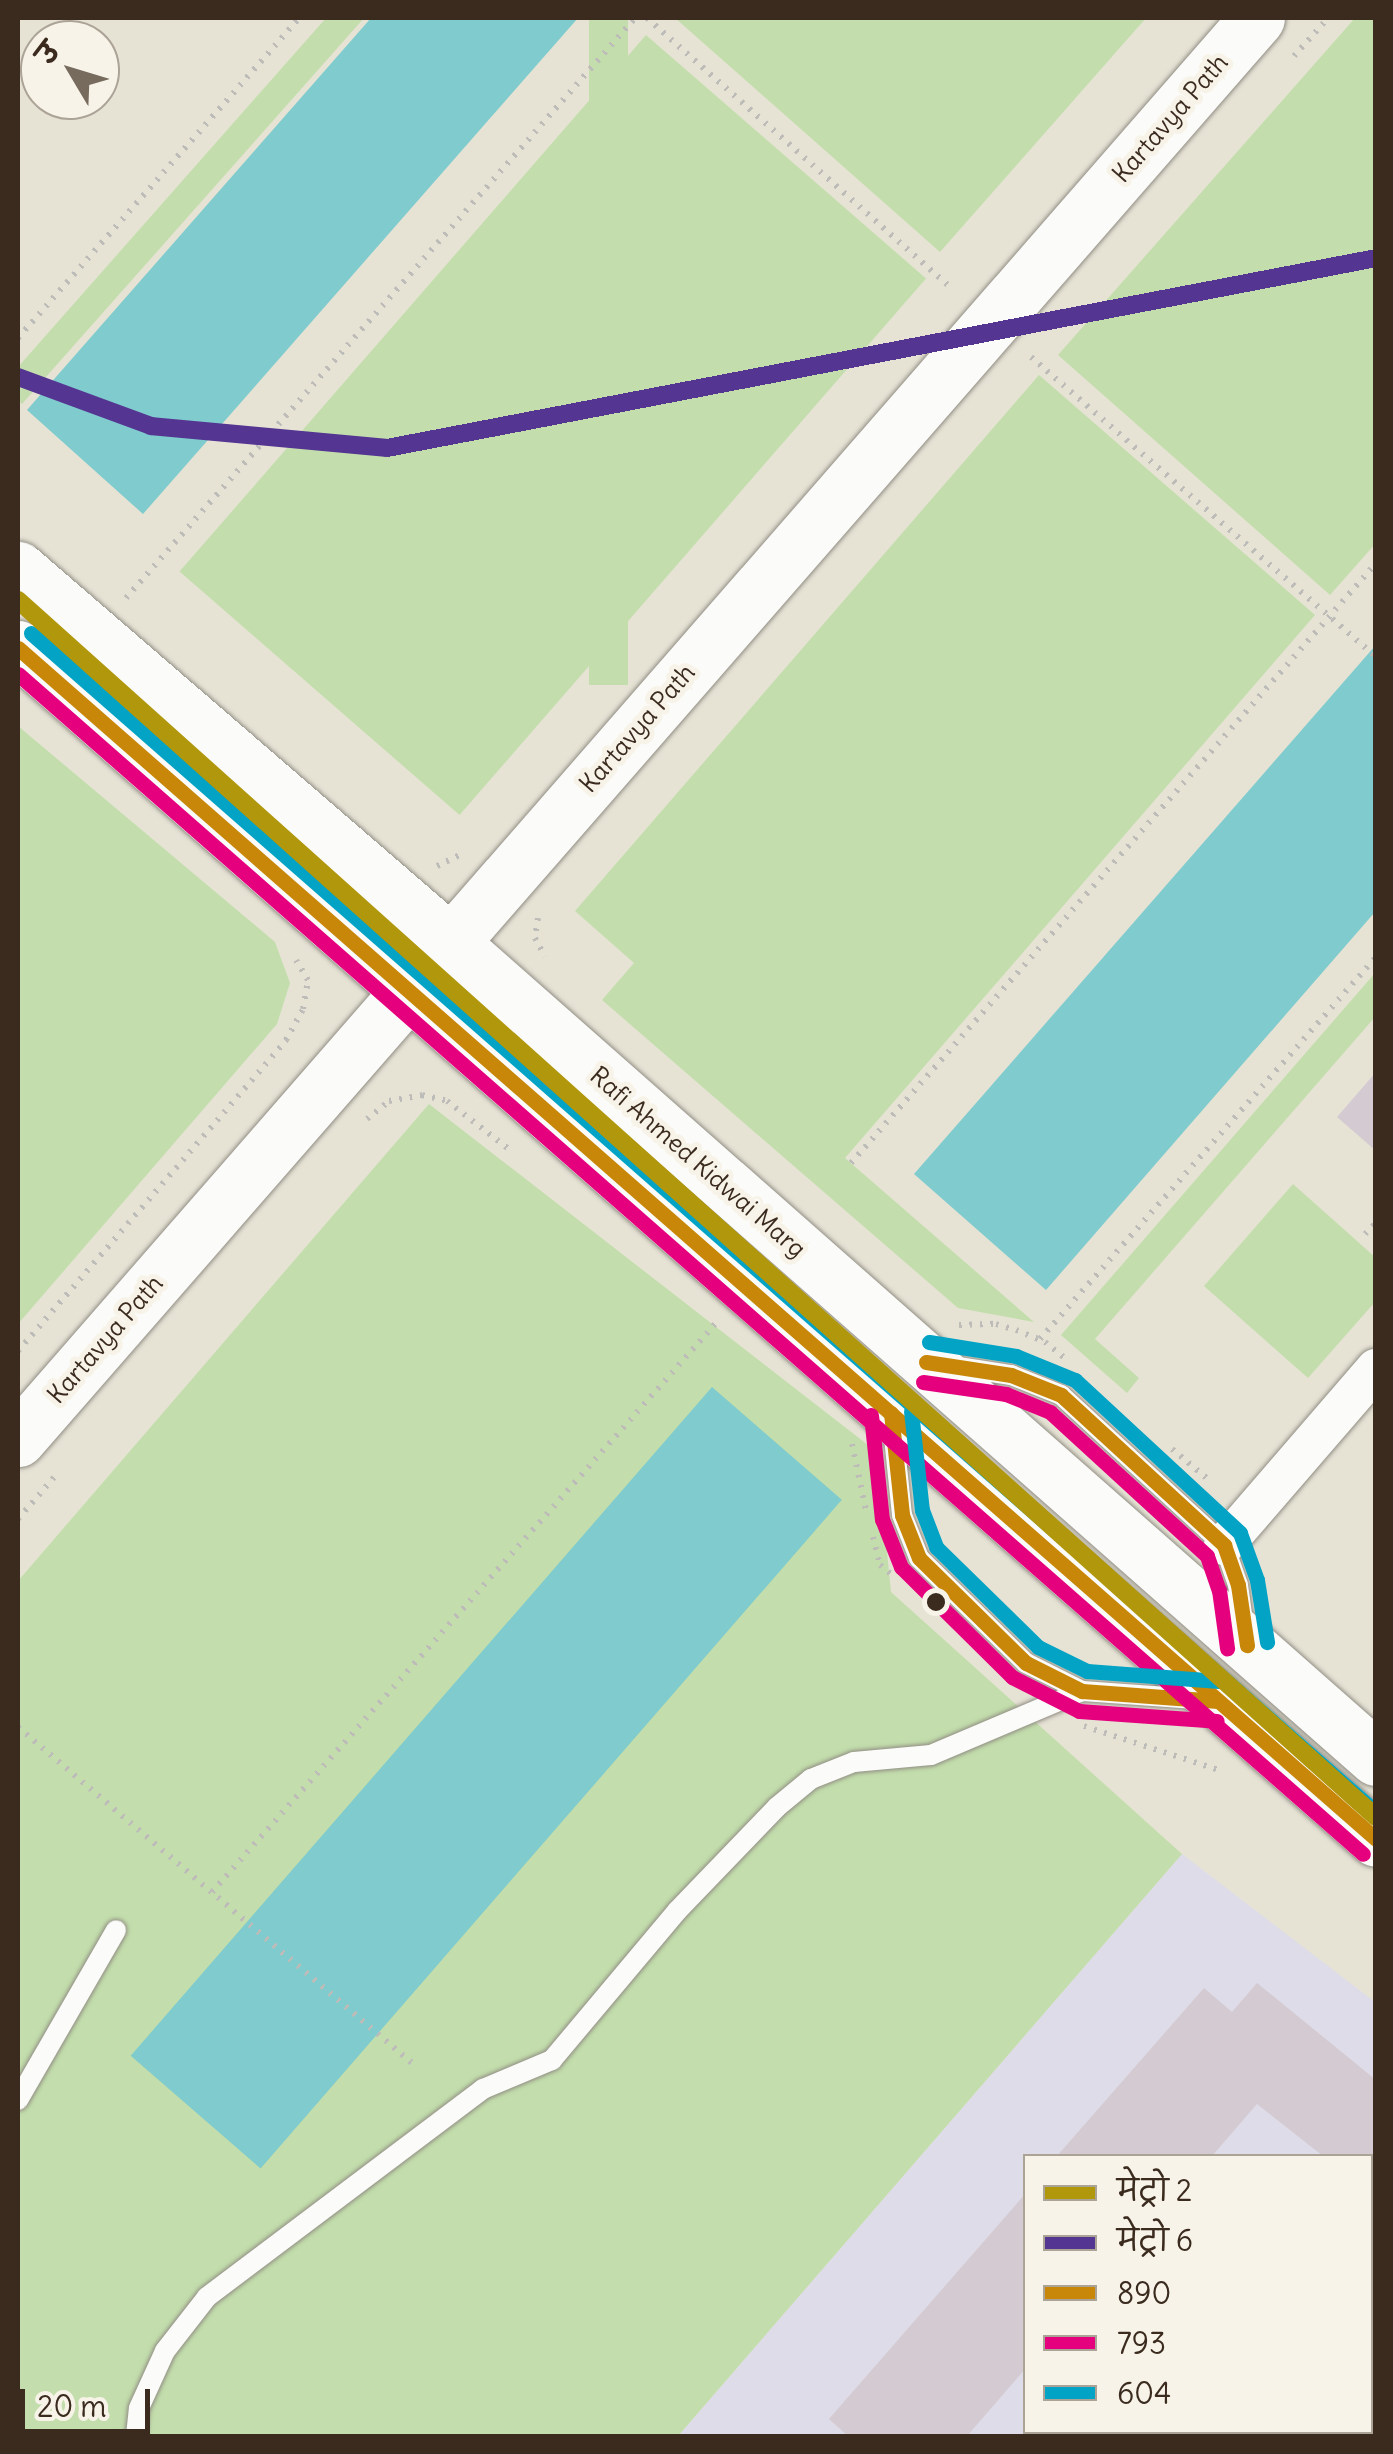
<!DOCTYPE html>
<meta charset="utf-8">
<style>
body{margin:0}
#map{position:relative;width:1393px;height:2454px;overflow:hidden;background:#e6e3d5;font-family:Delius,"Playpen Sans Deva",sans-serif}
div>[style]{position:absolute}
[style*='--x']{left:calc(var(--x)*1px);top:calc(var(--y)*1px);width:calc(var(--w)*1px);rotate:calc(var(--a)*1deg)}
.built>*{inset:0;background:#dedce8}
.green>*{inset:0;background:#c3deac;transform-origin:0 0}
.water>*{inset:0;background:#7fcbcd;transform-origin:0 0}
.building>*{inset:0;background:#d4cad1;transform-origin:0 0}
.path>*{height:6px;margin-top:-3px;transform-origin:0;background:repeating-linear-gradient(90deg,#bebcb8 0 2.5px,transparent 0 10.5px)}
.roads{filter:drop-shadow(0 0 2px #918d84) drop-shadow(0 0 2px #918d84)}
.service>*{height:20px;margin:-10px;padding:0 10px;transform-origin:10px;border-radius:10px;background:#fbfbf9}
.minor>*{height:40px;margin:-20px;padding:0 20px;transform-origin:20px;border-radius:20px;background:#fbfbf9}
.secondary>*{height:55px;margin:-27.5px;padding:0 27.5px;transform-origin:27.5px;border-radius:27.5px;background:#fbfbf9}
.bus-1>*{height:15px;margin:-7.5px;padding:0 7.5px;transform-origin:7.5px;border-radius:7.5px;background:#c88708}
.bus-2>*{height:15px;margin:-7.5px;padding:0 7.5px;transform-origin:7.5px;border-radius:7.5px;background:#e5007d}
.bus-3>*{height:15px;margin:-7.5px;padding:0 7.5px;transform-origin:7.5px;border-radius:7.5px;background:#03a3c5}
.metro-1>*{height:18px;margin:-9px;padding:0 9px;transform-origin:9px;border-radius:9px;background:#b1970c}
.metro-2>*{height:18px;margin:-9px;padding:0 9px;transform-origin:9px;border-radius:9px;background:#553592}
.dots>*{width:28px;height:28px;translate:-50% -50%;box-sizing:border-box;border:5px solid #f7f3e8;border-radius:50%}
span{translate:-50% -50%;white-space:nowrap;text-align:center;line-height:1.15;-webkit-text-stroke:10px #f7f3e8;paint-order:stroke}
.street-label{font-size:25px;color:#3b2a1e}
.frame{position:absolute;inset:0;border:20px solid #3b2a1e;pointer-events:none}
.legend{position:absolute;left:1023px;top:2154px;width:350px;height:280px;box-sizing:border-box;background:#f7f3e8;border:2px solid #aca397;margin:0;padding:12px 18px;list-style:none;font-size:30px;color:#3b2a1e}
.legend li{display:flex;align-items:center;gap:20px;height:50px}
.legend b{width:50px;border:2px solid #aca397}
.north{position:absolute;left:20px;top:20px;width:100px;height:100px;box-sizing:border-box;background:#f7f3e8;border:2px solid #aca397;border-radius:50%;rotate:308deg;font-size:28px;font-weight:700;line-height:40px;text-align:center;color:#3b2a1e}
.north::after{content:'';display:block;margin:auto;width:35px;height:45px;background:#776b5e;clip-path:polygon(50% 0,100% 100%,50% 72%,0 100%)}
.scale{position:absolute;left:20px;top:2389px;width:130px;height:45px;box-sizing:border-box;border:5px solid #3b2a1e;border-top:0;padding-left:12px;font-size:30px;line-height:35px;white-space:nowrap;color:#3b2a1e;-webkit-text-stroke:8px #f7f3e8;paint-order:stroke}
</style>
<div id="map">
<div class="built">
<div style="clip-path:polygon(evenodd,1182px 1854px,1375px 2002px,1375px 2436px,678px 2436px,1182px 1854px,1026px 2156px,1370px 2156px,1370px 2432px,1026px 2432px,1026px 2156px)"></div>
</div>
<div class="green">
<div style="clip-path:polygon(326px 18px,364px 18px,22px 404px,18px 400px,18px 367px)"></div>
<div style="left:589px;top:18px;width:39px;height:667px"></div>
<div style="clip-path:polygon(675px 18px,1146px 18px,940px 252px)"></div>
<div style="clip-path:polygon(1355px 18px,1376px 18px,1376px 543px,1330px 595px,1058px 355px)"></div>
<div style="left:646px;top:35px;width:371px;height:711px;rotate:41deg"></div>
<div style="clip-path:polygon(1039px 375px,1315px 615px,845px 1158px,1034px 1322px,958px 1308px,602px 1000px,634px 963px,575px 911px)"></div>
<div style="clip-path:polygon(18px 726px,275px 942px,290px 983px,277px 1024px,18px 1324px)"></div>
<div style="clip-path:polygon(1375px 973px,1375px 1017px,1095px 1339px,1139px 1378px,1127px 1393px,1061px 1335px)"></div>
<div style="clip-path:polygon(429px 1104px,877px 1452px,891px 1592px,1182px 1854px,678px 2436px,18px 2436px,18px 1581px)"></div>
<div style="clip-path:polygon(1293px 1184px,1375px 1257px,1375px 1302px,1308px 1378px,1204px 1286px)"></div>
</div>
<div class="water">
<div style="clip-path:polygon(371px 18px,578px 18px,143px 514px,27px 410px)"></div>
<div style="clip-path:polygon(1375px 646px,1375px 912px,1046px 1290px,914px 1174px)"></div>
<div style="left:712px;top:1387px;width:172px;height:886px;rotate:41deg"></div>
</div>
<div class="building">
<div style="clip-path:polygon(1376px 1072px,1376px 1151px,1337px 1117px)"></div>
<div style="clip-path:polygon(1257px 1983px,1376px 2080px,1376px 2198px,1370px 2194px,1370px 2156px,1323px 2156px,1257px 2104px,1212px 2156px,1057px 2156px,1204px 1988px,1232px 2012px)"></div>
<div style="clip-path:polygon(1026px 2193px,1026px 2368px,967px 2436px,848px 2436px,829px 2419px)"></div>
<div style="left:1075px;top:2432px;width:162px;height:6px"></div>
</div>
<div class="path">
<div style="--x:647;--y:18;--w:409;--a:41.6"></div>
<div style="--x:1294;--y:56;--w:51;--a:-48.2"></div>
<div style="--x:18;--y:338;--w:426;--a:-48.7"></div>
<div style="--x:1031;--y:357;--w:457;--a:41"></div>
<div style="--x:126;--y:598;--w:772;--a:-48.73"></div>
<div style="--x:437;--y:866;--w:28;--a:-26"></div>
<div style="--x:538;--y:918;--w:20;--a:99"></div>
<div style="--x:535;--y:938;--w:21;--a:62"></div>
<div style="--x:367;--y:1119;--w:28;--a:-39"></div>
<div style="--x:389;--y:1101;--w:34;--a:-10"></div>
<div style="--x:422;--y:1095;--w:26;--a:13"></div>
<div style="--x:447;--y:1101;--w:80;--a:37.9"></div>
<div style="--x:851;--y:1163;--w:797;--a:-48.81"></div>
<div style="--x:1365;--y:1234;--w:16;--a:-45"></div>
<div style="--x:959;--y:1325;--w:37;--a:-2"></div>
<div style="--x:996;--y:1324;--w:21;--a:17"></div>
<div style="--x:1016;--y:1330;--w:31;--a:22"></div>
<div style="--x:1045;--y:1342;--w:28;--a:39"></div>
<div style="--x:1040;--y:1339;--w:509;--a:-48.67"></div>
<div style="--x:18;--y:1351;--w:411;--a:-49.2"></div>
<div style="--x:286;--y:1040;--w:35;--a:-61"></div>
<div style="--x:303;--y:1009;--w:29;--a:-80"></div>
<div style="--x:308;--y:980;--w:23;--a:-121"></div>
<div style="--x:852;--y:1444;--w:67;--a:78"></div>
<div style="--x:1172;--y:1449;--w:48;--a:40"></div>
<div style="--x:18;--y:1519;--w:58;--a:-49.2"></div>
<div style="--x:873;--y:1537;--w:29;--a:76"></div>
<div style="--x:880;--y:1565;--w:14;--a:39"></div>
<div style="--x:1084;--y:1726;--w:142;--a:18.1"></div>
<div style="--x:18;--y:1727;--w:518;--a:40.46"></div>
<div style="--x:212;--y:1892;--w:759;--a:-48.47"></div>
</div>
<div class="roads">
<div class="service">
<div style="--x:952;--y:1366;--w:60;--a:8.7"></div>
<div style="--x:1011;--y:1375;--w:54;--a:21.8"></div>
<div style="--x:1061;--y:1395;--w:222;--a:42.6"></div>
<div style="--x:1224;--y:1545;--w:42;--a:70.7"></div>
<div style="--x:1238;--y:1585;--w:43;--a:82.1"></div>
<div style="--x:893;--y:1428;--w:87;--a:84.1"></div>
<div style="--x:902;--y:1515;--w:46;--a:68.4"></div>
<div style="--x:919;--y:1558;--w:150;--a:44.5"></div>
<div style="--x:1026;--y:1663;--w:63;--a:26.6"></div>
<div style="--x:1082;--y:1691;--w:114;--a:4"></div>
<div style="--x:18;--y:2100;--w:196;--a:-60"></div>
<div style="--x:136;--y:2436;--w:28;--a:-84"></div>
<div style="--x:139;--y:2408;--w:63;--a:-65.5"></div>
<div style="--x:165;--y:2351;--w:68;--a:-52.1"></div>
<div style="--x:207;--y:2297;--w:346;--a:-37"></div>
<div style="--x:483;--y:2089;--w:75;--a:-22.8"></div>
<div style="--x:552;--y:2060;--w:194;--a:-50"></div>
<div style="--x:677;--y:1911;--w:144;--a:-46.1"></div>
<div style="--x:777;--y:1807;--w:44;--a:-39.5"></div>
<div style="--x:811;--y:1779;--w:46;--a:-21.6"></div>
<div style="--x:854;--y:1762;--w:77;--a:-5.2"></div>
<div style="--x:931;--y:1755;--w:164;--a:-23"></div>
</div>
<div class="minor">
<div style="--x:1224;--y:1545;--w:233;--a:-49.2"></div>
</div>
<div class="secondary">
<div style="--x:18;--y:569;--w:571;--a:40.81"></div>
<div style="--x:450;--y:942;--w:1234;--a:41.39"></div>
<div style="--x:18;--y:648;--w:1806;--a:41.25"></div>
<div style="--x:18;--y:1439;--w:1885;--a:-48.91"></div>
</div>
</div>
<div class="bus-1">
<div style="--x:18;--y:648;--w:1806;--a:41.25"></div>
<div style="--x:926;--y:1362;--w:86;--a:8.7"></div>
<div style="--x:1011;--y:1375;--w:54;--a:21.8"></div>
<div style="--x:1061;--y:1395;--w:222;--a:42.6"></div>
<div style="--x:1224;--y:1545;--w:42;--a:70.7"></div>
<div style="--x:1238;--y:1585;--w:61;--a:81.5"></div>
<div style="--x:891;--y:1413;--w:103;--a:83.8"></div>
<div style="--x:902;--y:1515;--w:46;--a:68.4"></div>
<div style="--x:919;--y:1558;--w:150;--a:44.5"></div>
<div style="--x:1026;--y:1663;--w:63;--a:26.6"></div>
<div style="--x:1082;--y:1691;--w:136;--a:4.2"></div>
</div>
<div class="bus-2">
<div style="--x:18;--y:674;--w:1789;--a:41.26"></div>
<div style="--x:923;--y:1382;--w:84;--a:8.2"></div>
<div style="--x:1006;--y:1394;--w:48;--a:22.2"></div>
<div style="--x:1050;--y:1412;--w:213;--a:42.5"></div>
<div style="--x:1207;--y:1556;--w:36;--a:71"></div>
<div style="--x:1219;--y:1590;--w:59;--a:82.1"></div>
<div style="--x:871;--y:1415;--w:105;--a:84"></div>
<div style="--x:882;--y:1519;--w:52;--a:68.4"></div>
<div style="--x:901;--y:1567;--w:156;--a:44.7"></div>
<div style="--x:1012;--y:1677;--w:75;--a:26.9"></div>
<div style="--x:1079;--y:1711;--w:138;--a:4.1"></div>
</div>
<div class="bus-3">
<div style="--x:31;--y:633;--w:1789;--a:41.24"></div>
<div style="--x:929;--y:1342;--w:88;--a:9.1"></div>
<div style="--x:1016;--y:1356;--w:64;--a:22.1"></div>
<div style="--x:1075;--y:1380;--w:225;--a:42.8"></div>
<div style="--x:1240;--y:1533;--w:50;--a:70.1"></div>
<div style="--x:1257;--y:1580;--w:63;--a:80.8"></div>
<div style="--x:911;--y:1411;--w:100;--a:83.7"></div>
<div style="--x:922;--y:1510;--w:40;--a:69"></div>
<div style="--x:936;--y:1547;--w:143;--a:44.4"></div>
<div style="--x:1038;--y:1647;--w:55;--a:26.1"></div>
<div style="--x:1087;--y:1671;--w:132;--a:4.3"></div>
</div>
<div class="metro-1">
<div style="--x:18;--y:600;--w:1824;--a:41.87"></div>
</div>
<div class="metro-2">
<div style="--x:18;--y:377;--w:142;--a:20.2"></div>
<div style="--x:151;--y:426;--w:237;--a:5.3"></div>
<div style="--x:387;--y:448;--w:1007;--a:-10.87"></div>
</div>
<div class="dots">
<div style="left:936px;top:1602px;background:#3b2a1e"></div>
</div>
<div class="street-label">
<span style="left:1170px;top:118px;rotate:-49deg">Kartavya Path</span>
<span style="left:637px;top:728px;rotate:-49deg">Kartavya Path</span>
<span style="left:698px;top:1162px;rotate:41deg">Rafi Ahmed Kidwai Marg</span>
<span style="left:105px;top:1339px;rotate:-49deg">Kartavya Path</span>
</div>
<div class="frame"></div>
<ul class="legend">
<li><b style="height:12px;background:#b1970c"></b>मेट्रो 2</li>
<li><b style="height:12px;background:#553592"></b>मेट्रो 6</li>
<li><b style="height:12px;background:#c88708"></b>890</li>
<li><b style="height:12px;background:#e5007d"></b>793</li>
<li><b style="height:12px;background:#03a3c5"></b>604</li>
</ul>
<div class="north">उ</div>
<div class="scale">20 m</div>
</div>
